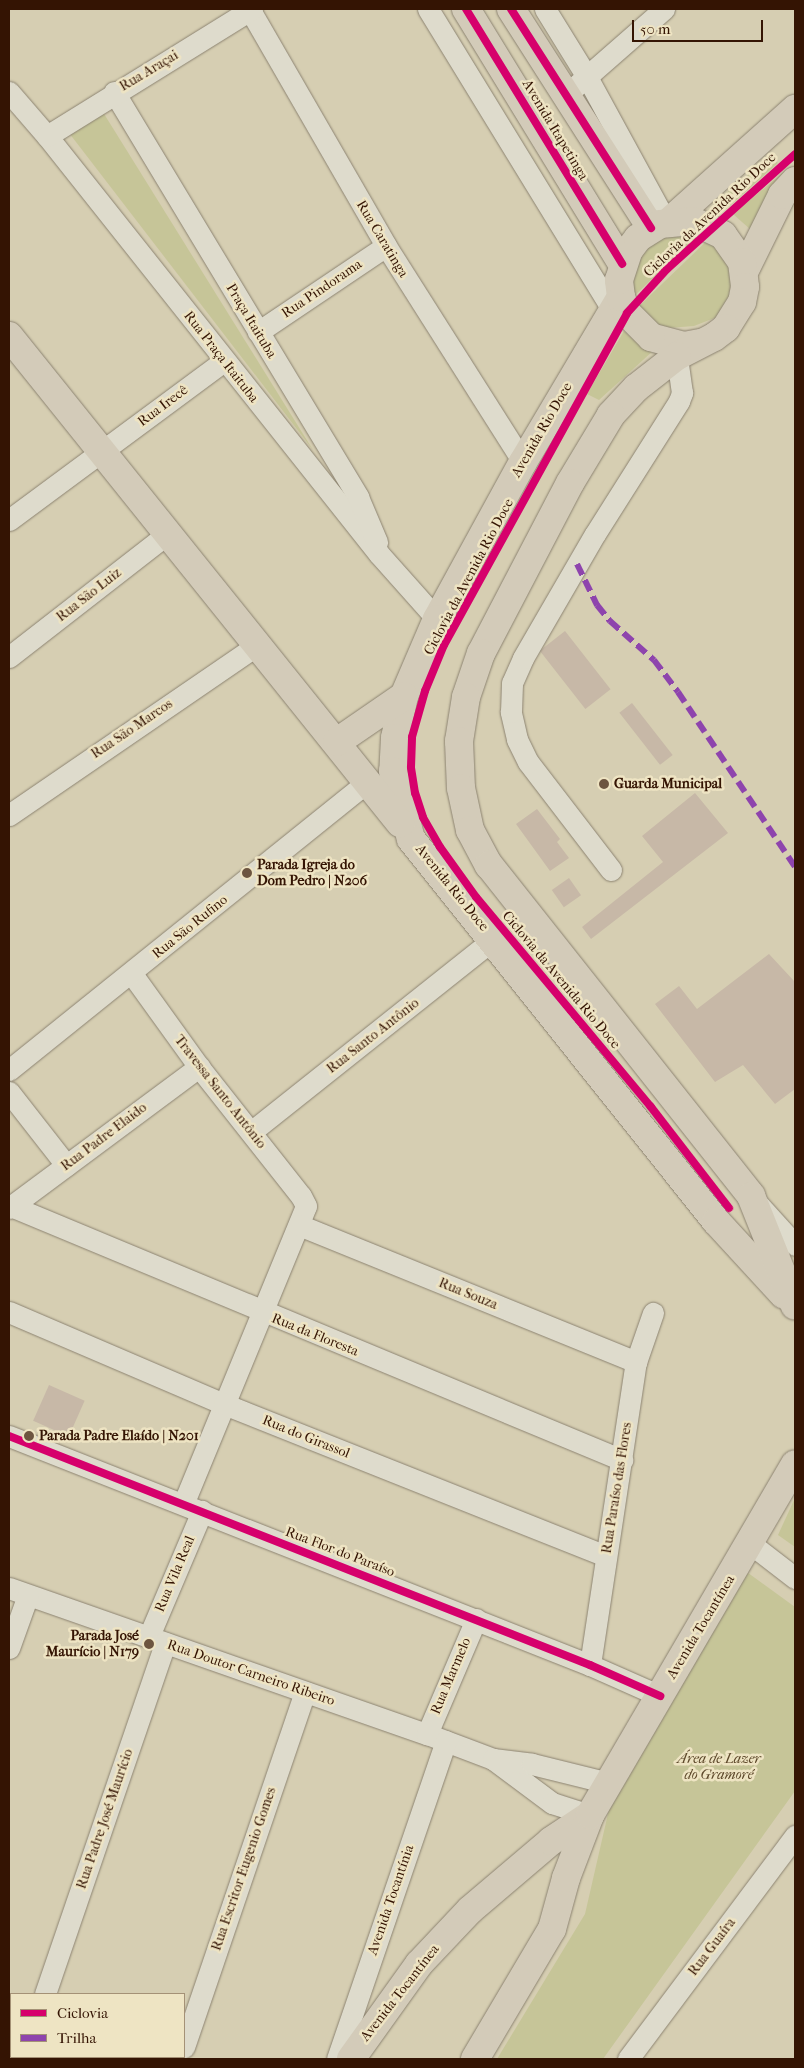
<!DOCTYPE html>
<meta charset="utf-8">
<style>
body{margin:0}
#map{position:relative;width:804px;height:2068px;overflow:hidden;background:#d6ceb2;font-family:"IM FELL French Canon",serif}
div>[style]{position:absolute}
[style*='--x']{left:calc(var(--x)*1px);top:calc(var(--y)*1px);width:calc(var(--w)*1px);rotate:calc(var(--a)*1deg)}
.green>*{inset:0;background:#c6c598}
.building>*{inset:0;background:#c7b8a7;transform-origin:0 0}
.roads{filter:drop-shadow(0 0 1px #8c8371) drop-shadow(0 0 1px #8c8371)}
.minor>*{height:21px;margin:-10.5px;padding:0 10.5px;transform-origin:10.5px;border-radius:10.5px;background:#dedbcc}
.major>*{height:28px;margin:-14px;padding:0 14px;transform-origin:14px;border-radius:14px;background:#d3cbb9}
.quiet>*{height:6px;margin-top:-3px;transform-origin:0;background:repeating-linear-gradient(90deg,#8e44ad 0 12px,transparent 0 18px)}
.cycleway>*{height:8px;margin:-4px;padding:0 4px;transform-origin:4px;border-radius:4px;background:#d6006c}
.dots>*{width:14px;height:14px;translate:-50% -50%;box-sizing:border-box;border:2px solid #eee4c3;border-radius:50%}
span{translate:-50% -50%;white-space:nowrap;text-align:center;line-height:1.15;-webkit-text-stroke:5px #eee4c3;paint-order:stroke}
.street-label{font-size:14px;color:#341403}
.poi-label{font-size:14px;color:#341403;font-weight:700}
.left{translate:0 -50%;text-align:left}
.right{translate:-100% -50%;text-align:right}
.park-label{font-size:14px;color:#5c4729;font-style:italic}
.frame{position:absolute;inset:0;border:10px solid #341403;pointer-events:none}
.legend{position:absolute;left:10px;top:1993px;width:175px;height:65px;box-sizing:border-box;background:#eee4c3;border:1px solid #a49176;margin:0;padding:6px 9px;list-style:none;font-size:15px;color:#341403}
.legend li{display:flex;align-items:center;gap:10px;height:25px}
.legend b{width:25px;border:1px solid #a49176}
.scale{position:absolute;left:632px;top:20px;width:131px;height:22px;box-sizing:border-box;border:2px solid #341403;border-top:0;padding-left:6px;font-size:15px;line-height:18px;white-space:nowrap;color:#341403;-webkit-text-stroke:4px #eee4c3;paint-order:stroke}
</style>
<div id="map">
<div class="green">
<div style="clip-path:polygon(101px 109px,313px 450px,66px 129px)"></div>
<div style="clip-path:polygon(771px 156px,778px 163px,726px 209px,713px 204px)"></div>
<div style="clip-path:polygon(786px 170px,751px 230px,733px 214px)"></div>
<div style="clip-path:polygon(705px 229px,632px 298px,635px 248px,646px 237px)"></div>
<div style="clip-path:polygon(714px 234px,738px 286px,717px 317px,694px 326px,668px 328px,650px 322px,637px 308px)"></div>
<div style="clip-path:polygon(624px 331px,641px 346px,654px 350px,599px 400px,587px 394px)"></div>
<div style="clip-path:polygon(795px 1498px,795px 1547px,778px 1535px)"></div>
<div style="clip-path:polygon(744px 1570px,795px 1607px,795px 1791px,603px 2059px,497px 2059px,585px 1914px,610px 1805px)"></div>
</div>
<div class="building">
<div style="left:565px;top:631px;width:74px;height:32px;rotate:52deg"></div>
<div style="left:632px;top:703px;width:66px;height:16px;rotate:52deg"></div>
<div style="clip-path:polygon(695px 793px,728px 833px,591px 939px,582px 927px,663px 862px,642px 836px)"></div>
<div style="clip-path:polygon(537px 809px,560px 839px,557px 842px,569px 858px,550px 871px,516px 824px)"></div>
<div style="left:569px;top:878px;width:21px;height:21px;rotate:55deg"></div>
<div style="clip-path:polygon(769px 954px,795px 982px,795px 1089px,775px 1104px,743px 1065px,715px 1082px,655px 1004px,679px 986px,697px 1009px)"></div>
<div style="left:49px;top:1385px;width:39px;height:39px;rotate:24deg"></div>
</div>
<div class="roads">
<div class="minor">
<div style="--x:428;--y:9;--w:354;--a:58.5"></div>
<div style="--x:545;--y:9;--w:80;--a:58.3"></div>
<div style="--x:587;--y:77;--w:165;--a:61.4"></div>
<div style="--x:250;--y:10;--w:272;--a:60"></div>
<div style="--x:386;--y:246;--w:256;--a:57.6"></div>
<div style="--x:576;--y:86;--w:117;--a:-41.2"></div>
<div style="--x:9;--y:92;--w:58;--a:49.2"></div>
<div style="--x:47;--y:136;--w:534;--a:51.54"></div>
<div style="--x:379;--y:554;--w:87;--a:48.3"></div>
<div style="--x:114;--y:92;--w:473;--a:58.9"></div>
<div style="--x:358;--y:497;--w:49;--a:67.1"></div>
<div style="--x:47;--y:136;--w:241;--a:-31.8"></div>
<div style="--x:258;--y:332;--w:154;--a:-33.9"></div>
<div style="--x:9;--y:520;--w:267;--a:-36.5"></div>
<div style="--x:9;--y:657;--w:202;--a:-37.9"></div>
<div style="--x:9;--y:815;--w:301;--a:-34.4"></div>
<div style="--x:611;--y:870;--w:136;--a:-127.5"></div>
<div style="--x:528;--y:762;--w:25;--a:-116"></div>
<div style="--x:517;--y:739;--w:28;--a:-103"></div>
<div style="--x:511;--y:712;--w:29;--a:-88"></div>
<div style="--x:512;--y:683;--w:27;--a:-66"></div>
<div style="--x:523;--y:658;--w:143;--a:-59.9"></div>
<div style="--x:595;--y:534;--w:157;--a:-57.7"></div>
<div style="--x:679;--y:401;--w:9;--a:-69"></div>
<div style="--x:682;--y:393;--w:37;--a:-98"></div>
<div style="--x:132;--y:974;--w:115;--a:54.2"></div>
<div style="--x:199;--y:1067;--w:164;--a:51.7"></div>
<div style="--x:301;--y:1196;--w:11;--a:63"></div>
<div style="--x:306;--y:1206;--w:322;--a:112.4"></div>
<div style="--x:9;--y:1070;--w:462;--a:-38.8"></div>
<div style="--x:9;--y:1092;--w:93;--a:52"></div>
<div style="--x:251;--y:1132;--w:310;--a:-38.5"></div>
<div style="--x:758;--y:1204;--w:55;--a:47.9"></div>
<div style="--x:11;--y:1206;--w:662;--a:22.57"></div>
<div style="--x:9;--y:1208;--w:237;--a:-36.6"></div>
<div style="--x:299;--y:1225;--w:364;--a:22.1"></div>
<div style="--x:9;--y:1312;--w:234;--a:23.2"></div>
<div style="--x:224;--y:1404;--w:411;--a:21.7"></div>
<div style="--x:9;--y:1436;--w:625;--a:21.51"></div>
<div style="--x:590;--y:1665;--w:77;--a:23.9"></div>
<div style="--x:751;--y:1544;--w:56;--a:37.7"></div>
<div style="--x:9;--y:1588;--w:443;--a:19.3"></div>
<div style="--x:427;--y:1734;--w:71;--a:20.7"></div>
<div style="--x:493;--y:1759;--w:74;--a:36.7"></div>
<div style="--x:552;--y:1803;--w:40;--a:18"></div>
<div style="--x:149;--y:1636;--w:136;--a:-67"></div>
<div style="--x:9;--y:1648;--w:56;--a:-70.3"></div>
<div style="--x:590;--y:1665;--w:306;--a:-81.4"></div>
<div style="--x:636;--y:1362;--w:52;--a:-70.9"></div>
<div style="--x:427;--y:1734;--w:125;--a:-66.9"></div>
<div style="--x:493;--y:1759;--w:39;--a:7"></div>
<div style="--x:532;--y:1764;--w:79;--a:13.9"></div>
<div style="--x:45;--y:1994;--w:371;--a:-71.1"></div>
<div style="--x:184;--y:2047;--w:375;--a:-71.2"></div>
<div style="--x:23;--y:2059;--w:2;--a:-63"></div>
<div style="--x:337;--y:2059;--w:336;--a:-71.1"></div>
<div style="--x:628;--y:2059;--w:279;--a:-53.2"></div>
</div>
<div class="major">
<div style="--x:466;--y:9;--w:299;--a:58.5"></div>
<div style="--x:511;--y:9;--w:260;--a:57.4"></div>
<div style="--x:670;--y:221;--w:168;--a:-41.9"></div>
<div style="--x:744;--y:272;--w:86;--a:-63.7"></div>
<div style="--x:782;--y:195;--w:19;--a:-47"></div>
<div style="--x:621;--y:297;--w:192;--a:120.7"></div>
<div style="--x:523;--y:462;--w:179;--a:118.7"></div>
<div style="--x:437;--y:619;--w:84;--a:113.2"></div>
<div style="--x:404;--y:696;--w:43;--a:102.1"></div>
<div style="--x:395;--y:738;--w:33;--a:93"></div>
<div style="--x:393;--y:771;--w:70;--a:75.2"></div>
<div style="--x:411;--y:839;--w:489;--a:51.4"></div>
<div style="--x:716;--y:1221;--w:100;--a:47.4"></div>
<div style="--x:9;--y:336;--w:625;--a:51.24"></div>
<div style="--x:700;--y:343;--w:16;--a:169"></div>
<div style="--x:684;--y:346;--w:34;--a:-165"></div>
<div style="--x:651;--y:337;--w:34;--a:-135"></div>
<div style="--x:627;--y:313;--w:17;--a:-111"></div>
<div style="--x:621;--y:297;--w:17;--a:-97"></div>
<div style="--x:619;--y:280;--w:32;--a:-72"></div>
<div style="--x:629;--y:250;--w:15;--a:-53"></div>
<div style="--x:638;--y:238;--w:26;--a:-32"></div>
<div style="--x:660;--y:224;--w:33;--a:-5"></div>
<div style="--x:693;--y:221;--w:33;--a:25"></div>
<div style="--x:723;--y:235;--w:33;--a:55"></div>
<div style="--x:742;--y:262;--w:25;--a:83"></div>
<div style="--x:745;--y:287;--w:15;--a:101"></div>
<div style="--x:742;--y:302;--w:31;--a:122"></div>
<div style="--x:726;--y:328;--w:15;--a:143"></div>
<div style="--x:714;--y:337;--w:42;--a:152.8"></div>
<div style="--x:677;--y:356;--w:52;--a:142"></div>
<div style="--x:636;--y:388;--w:37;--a:133"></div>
<div style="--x:611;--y:415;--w:79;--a:121.1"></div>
<div style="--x:570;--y:483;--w:192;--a:117.6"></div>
<div style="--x:481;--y:653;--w:46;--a:108.8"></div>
<div style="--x:466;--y:697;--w:45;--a:99"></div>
<div style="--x:459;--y:741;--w:47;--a:87.6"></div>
<div style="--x:461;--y:788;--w:43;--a:77.9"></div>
<div style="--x:470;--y:830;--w:40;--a:62"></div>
<div style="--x:489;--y:865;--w:422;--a:51.6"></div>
<div style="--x:751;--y:1196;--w:118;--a:68.2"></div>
<div style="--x:337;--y:742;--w:81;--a:-34.5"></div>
<div style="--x:351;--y:2059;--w:117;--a:-54.4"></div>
<div style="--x:419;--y:1964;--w:74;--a:-46.6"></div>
<div style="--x:470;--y:1910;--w:106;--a:-40.4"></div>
<div style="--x:551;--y:1841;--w:47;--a:-33.7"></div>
<div style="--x:475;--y:2059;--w:151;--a:-59.4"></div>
<div style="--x:552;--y:1929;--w:53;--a:-74.6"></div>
<div style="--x:566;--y:1878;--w:67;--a:-69.1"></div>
<div style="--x:590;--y:1815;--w:406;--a:-59.7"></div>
</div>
</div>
<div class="quiet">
<div style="--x:577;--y:564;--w:46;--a:64"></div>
<div style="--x:597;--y:605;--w:21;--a:51"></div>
<div style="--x:610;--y:621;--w:59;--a:41.6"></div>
<div style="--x:654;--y:660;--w:40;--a:53"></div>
<div style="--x:678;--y:692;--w:211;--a:56.2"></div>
</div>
<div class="cycleway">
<div style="--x:466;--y:9;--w:299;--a:58.5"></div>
<div style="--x:511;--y:9;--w:260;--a:57.4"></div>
<div style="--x:729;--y:1208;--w:128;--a:-127.7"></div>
<div style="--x:651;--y:1107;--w:273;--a:-129.8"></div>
<div style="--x:476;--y:897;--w:62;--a:-125.8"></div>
<div style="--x:440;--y:847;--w:34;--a:-120"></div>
<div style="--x:423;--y:817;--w:25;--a:-108"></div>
<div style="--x:415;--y:793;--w:26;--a:-99"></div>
<div style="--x:411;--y:767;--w:30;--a:-88"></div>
<div style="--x:412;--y:737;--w:48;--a:-74.2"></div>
<div style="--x:425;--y:691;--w:50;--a:-67.6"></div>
<div style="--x:444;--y:645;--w:379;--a:-61.1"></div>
<div style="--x:627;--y:313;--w:59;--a:-47.7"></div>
<div style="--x:667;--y:269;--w:172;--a:-41.9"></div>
<div style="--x:9;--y:1436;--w:625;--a:21.51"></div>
<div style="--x:590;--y:1665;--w:77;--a:23.9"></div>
</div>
<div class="dots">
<div style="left:604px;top:784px;background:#6d5540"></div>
<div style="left:247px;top:873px;background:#6d5540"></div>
<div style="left:29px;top:1436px;background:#6d5540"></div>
<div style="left:149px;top:1644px;background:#6d5540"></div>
</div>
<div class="street-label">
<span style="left:149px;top:71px;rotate:-31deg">Rua Araçai</span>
<span style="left:555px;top:130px;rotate:59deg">Avenida Itapetinga</span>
<span style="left:710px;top:215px;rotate:-43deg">Ciclovia da Avenida Rio Doce</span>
<span style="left:382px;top:239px;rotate:59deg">Rua Caratinga</span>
<span style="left:322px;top:289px;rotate:-34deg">Rua Pindorama</span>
<span style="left:251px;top:321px;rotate:59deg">Praça Itaituba</span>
<span style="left:221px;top:357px;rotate:52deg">Rua Praça Itaituba</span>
<span style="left:163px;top:406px;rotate:-37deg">Rua Irecê</span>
<span style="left:542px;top:430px;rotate:-60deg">Avenida Rio Doce</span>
<span style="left:469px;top:577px;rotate:-62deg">Ciclovia da Avenida Rio Doce</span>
<span style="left:89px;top:595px;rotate:-38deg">Rua São Luiz</span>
<span style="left:132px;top:729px;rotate:-34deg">Rua São Marcos</span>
<span style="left:452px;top:888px;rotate:51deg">Avenida Rio Doce</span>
<span style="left:190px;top:927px;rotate:-39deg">Rua São Rufino</span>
<span style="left:561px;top:980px;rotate:50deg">Ciclovia da Avenida Rio Doce</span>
<span style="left:373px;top:1036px;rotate:-38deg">Rua Santo Antônio</span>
<span style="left:220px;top:1092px;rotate:52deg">Travessa Santo Antônio</span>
<span style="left:104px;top:1137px;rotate:-37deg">Rua Padre Elaido</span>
<span style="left:468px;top:1294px;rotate:22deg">Rua Souza</span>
<span style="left:315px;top:1335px;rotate:22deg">Rua da Floresta</span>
<span style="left:306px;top:1437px;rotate:22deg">Rua do Girassol</span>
<span style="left:617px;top:1488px;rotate:-81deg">Rua Paraíso das Flores</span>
<span style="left:340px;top:1552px;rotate:21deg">Rua Flor do Paraíso</span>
<span style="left:175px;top:1574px;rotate:-67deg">Rua Vila Real</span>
<span style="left:701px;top:1627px;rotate:-59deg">Avenida Tocantínea</span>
<span style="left:251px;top:1673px;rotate:19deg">Rua Doutor Carneiro Ribeiro</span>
<span style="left:451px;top:1676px;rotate:-67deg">Rua Marmelo</span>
<span style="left:105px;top:1819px;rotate:-71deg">Rua Padre José Maurício</span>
<span style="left:244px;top:1869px;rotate:-71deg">Rua Escritor Eugenio Gomes</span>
<span style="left:391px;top:1900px;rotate:-71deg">Avenida Tocantínia</span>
<span style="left:712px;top:1947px;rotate:-53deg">Rua Guaíra</span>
<span style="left:400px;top:1993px;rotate:-52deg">Avenida Tocantínea</span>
</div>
<div class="poi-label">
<span class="left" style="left:614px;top:784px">Guarda Municipal</span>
<span class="left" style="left:257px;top:873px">Parada Igreja do<br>Dom Pedro | N206</span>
<span class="left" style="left:39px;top:1436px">Parada Padre Elaído | N201</span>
<span class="right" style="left:139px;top:1644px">Parada José<br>Maurício | N179</span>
</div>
<div class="park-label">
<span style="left:719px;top:1767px">Área de Lazer<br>do Gramoré</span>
</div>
<div class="frame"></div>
<ul class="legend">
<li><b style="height:6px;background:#d6006c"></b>Ciclovia</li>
<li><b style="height:6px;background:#8e44ad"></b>Trilha</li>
</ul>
<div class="scale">50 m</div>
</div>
